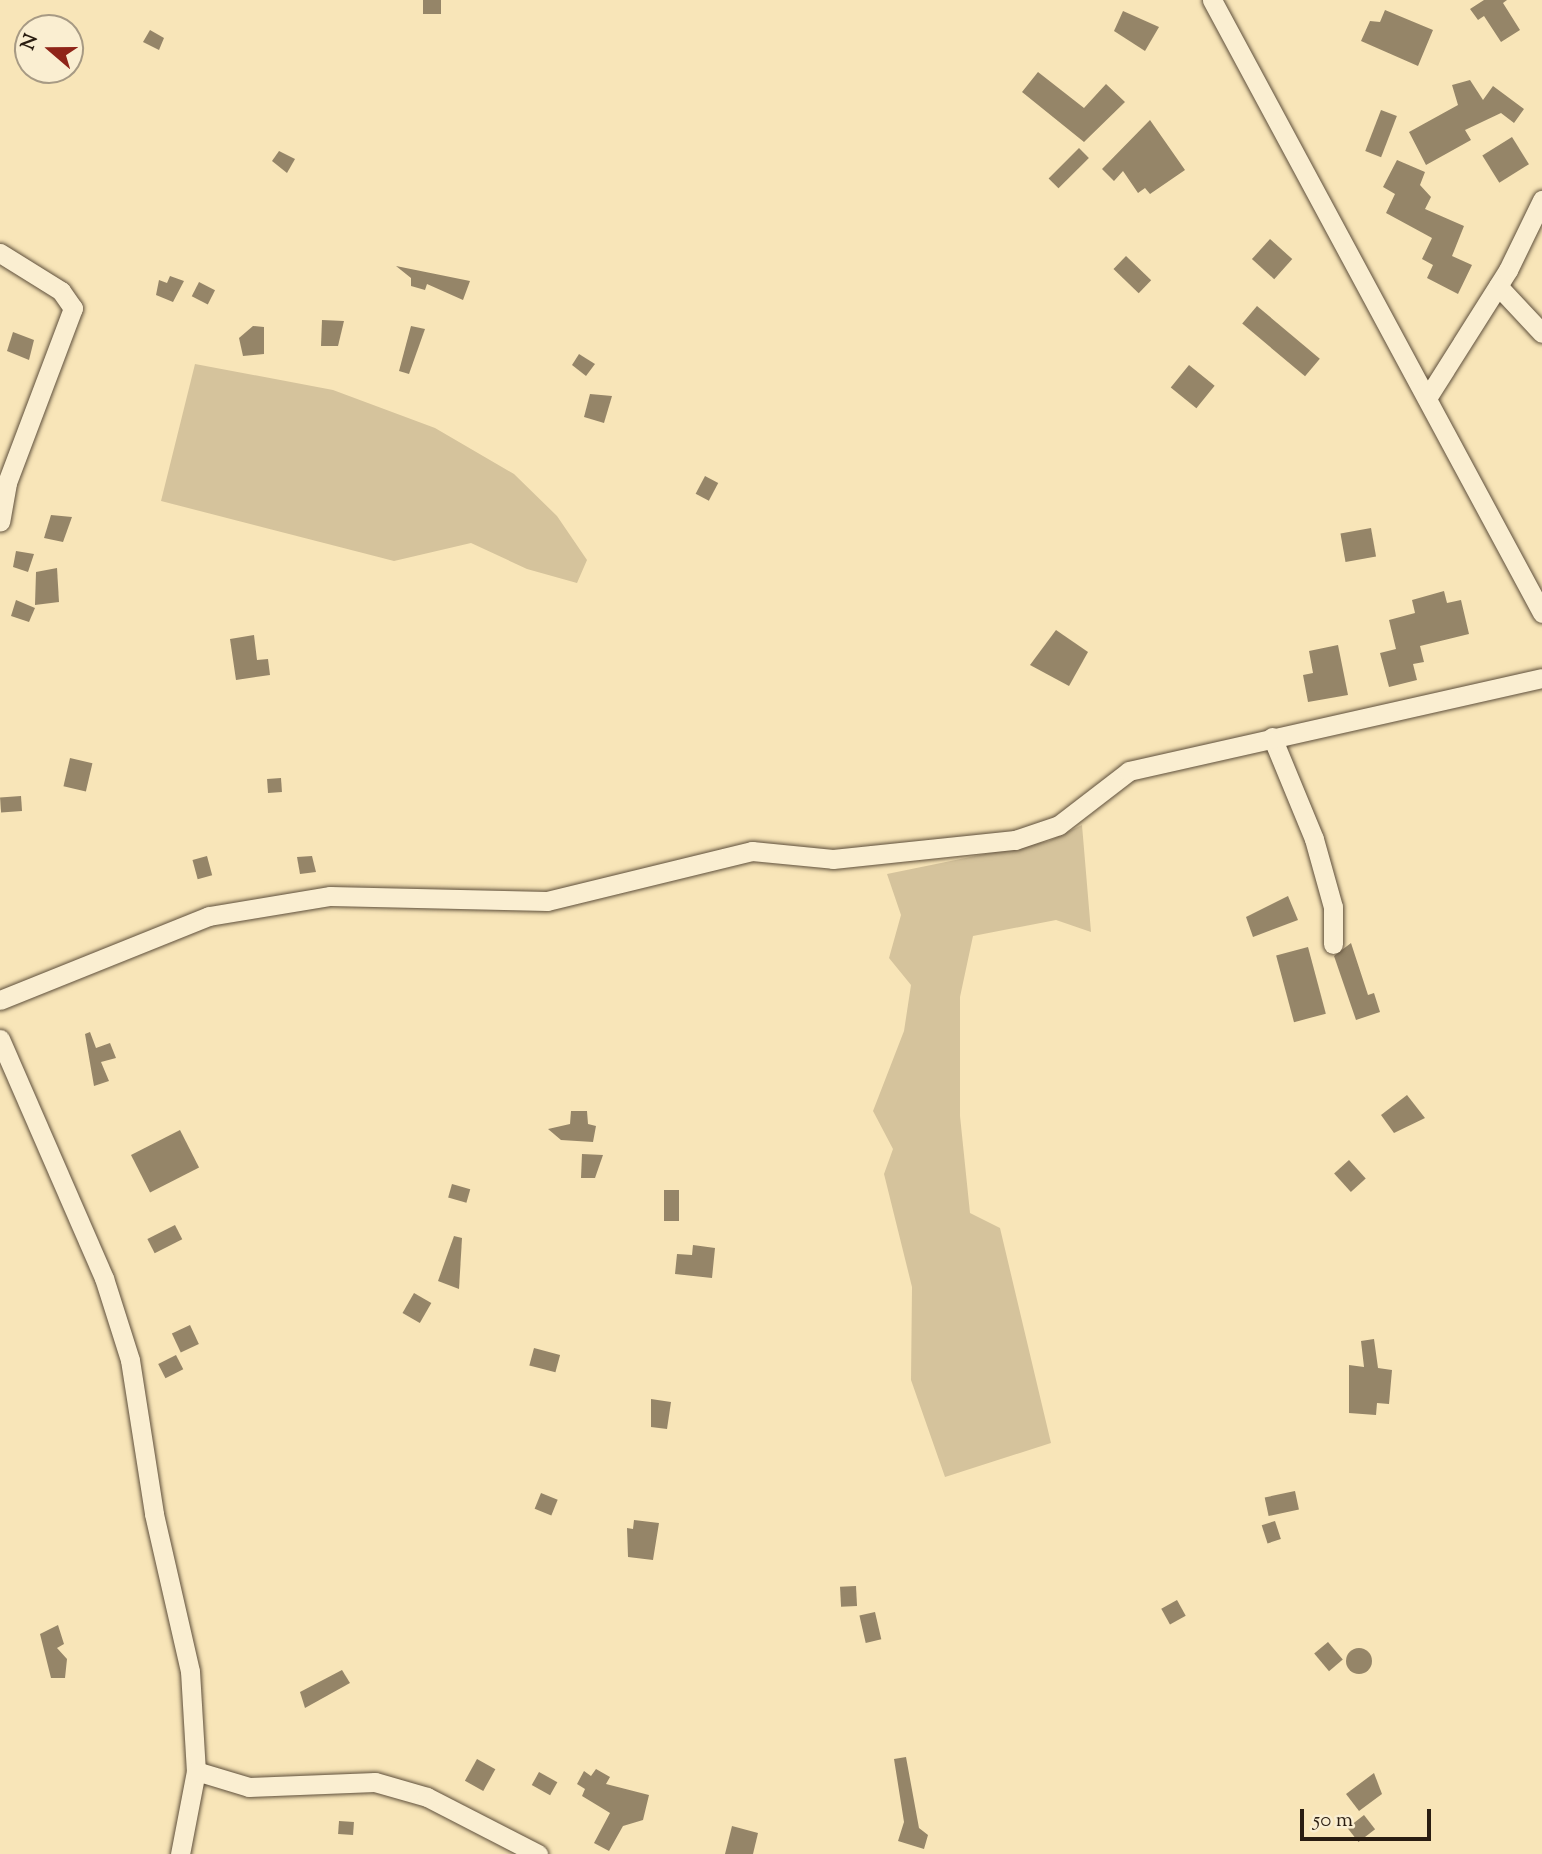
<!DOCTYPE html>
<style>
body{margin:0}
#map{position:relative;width:1542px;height:1854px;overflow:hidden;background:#f8e5b8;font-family:"Sorts Mill Goudy",serif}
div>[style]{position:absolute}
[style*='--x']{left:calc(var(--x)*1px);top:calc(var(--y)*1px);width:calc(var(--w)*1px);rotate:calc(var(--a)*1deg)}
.green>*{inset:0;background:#d5c39c}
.building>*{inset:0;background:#958568;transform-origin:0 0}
.round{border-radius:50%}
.roads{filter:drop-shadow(0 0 2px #5e4f3b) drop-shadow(0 0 2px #5e4f3b)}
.minor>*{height:19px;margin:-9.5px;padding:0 9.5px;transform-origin:9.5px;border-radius:9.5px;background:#faeed1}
span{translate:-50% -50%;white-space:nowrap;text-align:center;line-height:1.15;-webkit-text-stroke:7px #faeed1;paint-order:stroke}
.north{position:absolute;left:14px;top:14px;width:70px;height:70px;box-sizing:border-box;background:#faeed1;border:2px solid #a79a84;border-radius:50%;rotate:290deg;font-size:19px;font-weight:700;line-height:28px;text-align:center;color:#2a1d11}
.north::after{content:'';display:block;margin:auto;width:24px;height:32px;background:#8f2418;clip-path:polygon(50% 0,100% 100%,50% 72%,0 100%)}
.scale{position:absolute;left:1300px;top:1809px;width:131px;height:32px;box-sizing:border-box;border:4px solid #2a1d11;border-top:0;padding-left:9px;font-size:21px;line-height:24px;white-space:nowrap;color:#2a1d11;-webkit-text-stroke:5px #faeed1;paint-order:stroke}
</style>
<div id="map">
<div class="green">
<div style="clip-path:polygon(195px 364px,333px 390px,435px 428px,514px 474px,557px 516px,587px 560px,577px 583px,527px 569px,471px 543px,394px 561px,161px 501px)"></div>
<div style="clip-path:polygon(1082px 825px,1091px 932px,1056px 920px,973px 936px,960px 997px,960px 1116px,970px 1213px,1000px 1228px,1051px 1443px,945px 1477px,911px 1380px,912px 1287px,884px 1174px,893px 1149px,873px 1111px,904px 1031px,911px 985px,889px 958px,901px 915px,887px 874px,1049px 841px)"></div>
</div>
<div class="building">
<div style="left:423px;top:0;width:18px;height:14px"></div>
<div style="clip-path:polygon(1484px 0,1507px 0,1503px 3px,1520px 30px,1501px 42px,1484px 16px,1478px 20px,1470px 9px)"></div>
<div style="clip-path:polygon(1385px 10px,1433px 30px,1418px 66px,1361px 41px,1370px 21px,1380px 22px)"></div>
<div style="clip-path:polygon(1123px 11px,1159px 27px,1145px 51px,1114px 31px)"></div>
<div style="clip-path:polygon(150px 30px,164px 38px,159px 50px,143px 42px)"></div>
<div style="clip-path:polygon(1038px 72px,1084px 108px,1106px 84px,1125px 102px,1084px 142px,1022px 92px)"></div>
<div style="clip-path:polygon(1470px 80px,1483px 100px,1493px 86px,1524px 109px,1514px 123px,1501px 113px,1465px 130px,1471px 140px,1426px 165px,1409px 132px,1458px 105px,1452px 85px)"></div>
<div style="left:1381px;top:110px;width:17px;height:44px;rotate:21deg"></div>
<div style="clip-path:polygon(1150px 120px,1185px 170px,1150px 194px,1145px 188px,1138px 193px,1123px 171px,1114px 181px,1102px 169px)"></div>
<div style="left:1512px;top:137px;width:32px;height:35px;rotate:58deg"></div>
<div style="left:1079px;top:148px;width:14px;height:43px;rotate:45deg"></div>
<div style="clip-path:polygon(279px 151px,295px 159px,287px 173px,272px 161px)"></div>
<div style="clip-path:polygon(1397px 160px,1425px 172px,1420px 185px,1431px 197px,1425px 209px,1464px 226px,1452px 256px,1472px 265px,1458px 294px,1427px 278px,1433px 265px,1422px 259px,1432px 238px,1386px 213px,1395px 194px,1383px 187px)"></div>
<div style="left:1270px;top:239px;width:30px;height:27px;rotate:42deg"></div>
<div style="left:1126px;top:256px;width:35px;height:18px;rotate:44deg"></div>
<div style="clip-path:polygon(396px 266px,470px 281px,463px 300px,427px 284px,425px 290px,411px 286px,411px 278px)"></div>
<div style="clip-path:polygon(170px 276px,184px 281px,173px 302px,156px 295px,159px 280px,167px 283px)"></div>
<div style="left:199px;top:282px;width:18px;height:16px;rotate:27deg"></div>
<div style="left:1257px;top:306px;width:82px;height:23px;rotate:40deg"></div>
<div style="clip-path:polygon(322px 320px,344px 321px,338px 346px,321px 346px)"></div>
<div style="clip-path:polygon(253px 326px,264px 327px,264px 354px,243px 356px,239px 338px)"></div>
<div style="clip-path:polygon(411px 326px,425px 329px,409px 374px,399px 371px)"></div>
<div style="clip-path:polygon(13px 332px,34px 340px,29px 360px,7px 351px)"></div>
<div style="clip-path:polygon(579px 354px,595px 364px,586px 376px,572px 365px)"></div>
<div style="left:1189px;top:365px;width:33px;height:29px;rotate:39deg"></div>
<div style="clip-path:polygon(590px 394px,612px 396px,604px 423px,584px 417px)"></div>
<div style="left:705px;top:476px;width:15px;height:20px;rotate:28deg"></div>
<div style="clip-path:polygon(51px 515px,72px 517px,63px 542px,44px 538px)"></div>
<div style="left:1371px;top:528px;width:29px;height:31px;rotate:80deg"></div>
<div style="clip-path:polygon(16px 551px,34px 554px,28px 572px,13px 567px)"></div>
<div style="clip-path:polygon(57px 568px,59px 602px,35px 605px,36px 572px)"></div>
<div style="clip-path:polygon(1444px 591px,1447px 603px,1461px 600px,1469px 634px,1420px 646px,1424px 662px,1413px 664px,1417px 680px,1389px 687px,1380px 653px,1396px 649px,1389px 620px,1415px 613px,1412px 600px)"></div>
<div style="clip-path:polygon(16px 600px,35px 608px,29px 622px,11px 616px)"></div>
<div style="clip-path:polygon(1056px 630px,1088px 652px,1069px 686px,1030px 665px)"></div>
<div style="clip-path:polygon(254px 635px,257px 660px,268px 659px,270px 675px,236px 680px,230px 639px)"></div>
<div style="clip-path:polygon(1338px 645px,1348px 695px,1308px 702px,1303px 675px,1313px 673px,1309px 651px)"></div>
<div style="left:70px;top:758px;width:23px;height:29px;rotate:13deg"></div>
<div style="left:281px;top:778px;width:14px;height:14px;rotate:86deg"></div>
<div style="left:21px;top:796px;width:15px;height:21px;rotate:86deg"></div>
<div style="left:207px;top:856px;width:20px;height:15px;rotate:75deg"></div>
<div style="clip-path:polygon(312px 856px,316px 872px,300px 874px,297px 857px)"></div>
<div style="clip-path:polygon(1288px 896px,1298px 920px,1253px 937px,1246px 917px)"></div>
<div style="clip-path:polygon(1351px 943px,1368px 995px,1374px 993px,1380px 1012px,1356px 1020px,1334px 956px)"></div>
<div style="left:1308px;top:947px;width:69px;height:33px;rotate:75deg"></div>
<div style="clip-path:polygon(90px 1032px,96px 1048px,110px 1043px,116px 1058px,101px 1062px,109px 1081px,94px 1086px,85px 1034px)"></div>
<div style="clip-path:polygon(1407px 1095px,1425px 1118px,1394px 1133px,1381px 1115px)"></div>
<div style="clip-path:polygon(571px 1111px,587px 1111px,588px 1124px,596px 1126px,593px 1142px,561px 1140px,548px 1129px,570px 1124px)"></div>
<div style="left:180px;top:1130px;width:42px;height:55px;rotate:63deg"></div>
<div style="clip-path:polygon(582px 1154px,603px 1155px,595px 1178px,581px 1178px)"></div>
<div style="left:1349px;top:1160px;width:25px;height:20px;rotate:48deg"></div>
<div style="left:452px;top:1184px;width:19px;height:14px;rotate:16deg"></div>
<div style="left:664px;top:1190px;width:15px;height:31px"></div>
<div style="left:175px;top:1225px;width:16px;height:31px;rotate:63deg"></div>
<div style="clip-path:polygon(454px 1236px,462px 1238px,459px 1289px,438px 1281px)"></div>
<div style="clip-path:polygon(693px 1245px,715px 1248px,712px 1278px,675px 1274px,677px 1254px,692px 1255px)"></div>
<div style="left:414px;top:1293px;width:20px;height:23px;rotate:30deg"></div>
<div style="left:190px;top:1325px;width:21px;height:20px;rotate:65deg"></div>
<div style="clip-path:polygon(1374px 1339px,1378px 1368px,1392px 1370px,1389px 1404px,1377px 1403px,1376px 1415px,1349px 1413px,1349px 1365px,1364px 1367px,1361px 1341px)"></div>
<div style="left:534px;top:1348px;width:27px;height:18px;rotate:15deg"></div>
<div style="left:176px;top:1355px;width:16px;height:20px;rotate:63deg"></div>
<div style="clip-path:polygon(651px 1399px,671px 1402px,667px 1429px,651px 1427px)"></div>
<div style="left:1295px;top:1491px;width:19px;height:31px;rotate:78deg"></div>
<div style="left:541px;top:1493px;width:18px;height:17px;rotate:22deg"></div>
<div style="clip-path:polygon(634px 1520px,659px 1523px,653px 1560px,628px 1557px,627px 1528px,633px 1529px)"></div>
<div style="left:1275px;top:1521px;width:19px;height:14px;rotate:72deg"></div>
<div style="left:856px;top:1586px;width:20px;height:16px;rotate:87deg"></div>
<div style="left:1177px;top:1600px;width:18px;height:18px;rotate:61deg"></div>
<div style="left:875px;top:1612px;width:28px;height:16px;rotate:77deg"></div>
<div style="clip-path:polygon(58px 1625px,64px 1644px,57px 1648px,67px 1659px,65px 1678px,51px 1678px,40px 1634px)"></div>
<div style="left:1328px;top:1642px;width:23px;height:18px;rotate:50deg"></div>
<div class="round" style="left:1346px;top:1648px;width:26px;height:26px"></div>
<div style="clip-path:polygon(342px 1670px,350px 1683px,305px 1708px,300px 1692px)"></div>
<div style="clip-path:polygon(906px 1757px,919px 1828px,928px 1835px,924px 1849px,898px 1841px,904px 1822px,894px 1759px)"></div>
<div style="left:477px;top:1759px;width:21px;height:25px;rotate:29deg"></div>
<div style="clip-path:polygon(596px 1769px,610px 1777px,606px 1784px,649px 1795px,643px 1820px,623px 1826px,609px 1851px,594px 1843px,610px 1813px,582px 1796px,585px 1789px,577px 1784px,584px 1771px,591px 1776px)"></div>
<div style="left:539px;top:1772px;width:21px;height:15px;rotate:29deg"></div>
<div style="clip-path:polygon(1374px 1773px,1382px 1794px,1359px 1811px,1346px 1794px)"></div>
<div style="left:1364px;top:1815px;width:18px;height:21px;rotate:52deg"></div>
<div style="left:339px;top:1821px;width:15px;height:13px;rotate:4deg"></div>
<div style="clip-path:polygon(732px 1826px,758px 1833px,753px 1854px,725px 1854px)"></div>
</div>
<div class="roads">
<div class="minor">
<div style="--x:1212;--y:0;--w:696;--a:61.7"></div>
<div style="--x:0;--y:253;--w:72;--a:31.9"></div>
<div style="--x:61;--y:291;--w:21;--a:55"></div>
<div style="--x:73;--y:308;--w:187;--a:110.7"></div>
<div style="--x:7;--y:483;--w:39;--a:100"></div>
<div style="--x:1498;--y:286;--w:64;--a:46.9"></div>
<div style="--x:1429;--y:395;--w:148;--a:-57.7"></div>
<div style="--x:1508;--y:270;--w:78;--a:-64.1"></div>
<div style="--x:1272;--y:737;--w:110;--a:67.6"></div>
<div style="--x:1314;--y:839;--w:71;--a:74.4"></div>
<div style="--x:1333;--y:907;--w:37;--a:90"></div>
<div style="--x:0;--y:1000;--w:225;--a:-21.9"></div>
<div style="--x:209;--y:916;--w:123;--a:-9.4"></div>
<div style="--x:330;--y:896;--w:217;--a:1.3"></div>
<div style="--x:547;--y:901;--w:211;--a:-13.7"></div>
<div style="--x:752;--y:851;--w:81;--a:5.6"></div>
<div style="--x:833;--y:859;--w:183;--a:-6"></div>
<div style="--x:1015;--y:840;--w:46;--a:-18.8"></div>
<div style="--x:1059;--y:825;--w:88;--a:-37.6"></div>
<div style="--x:1129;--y:771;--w:423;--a:-12.7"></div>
<div style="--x:0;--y:1039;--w:261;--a:66.5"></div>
<div style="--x:104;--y:1278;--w:86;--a:72.4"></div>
<div style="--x:130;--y:1360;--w:156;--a:81.1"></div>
<div style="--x:154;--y:1514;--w:161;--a:77.1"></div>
<div style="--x:190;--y:1671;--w:100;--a:86.6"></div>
<div style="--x:196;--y:1771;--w:85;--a:100.9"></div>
<div style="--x:196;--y:1771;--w:55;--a:16.8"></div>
<div style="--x:249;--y:1787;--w:126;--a:-2.3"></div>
<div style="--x:375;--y:1782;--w:54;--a:16.1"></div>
<div style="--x:427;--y:1797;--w:125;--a:27.2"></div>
</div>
</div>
<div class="north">N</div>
<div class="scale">50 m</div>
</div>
